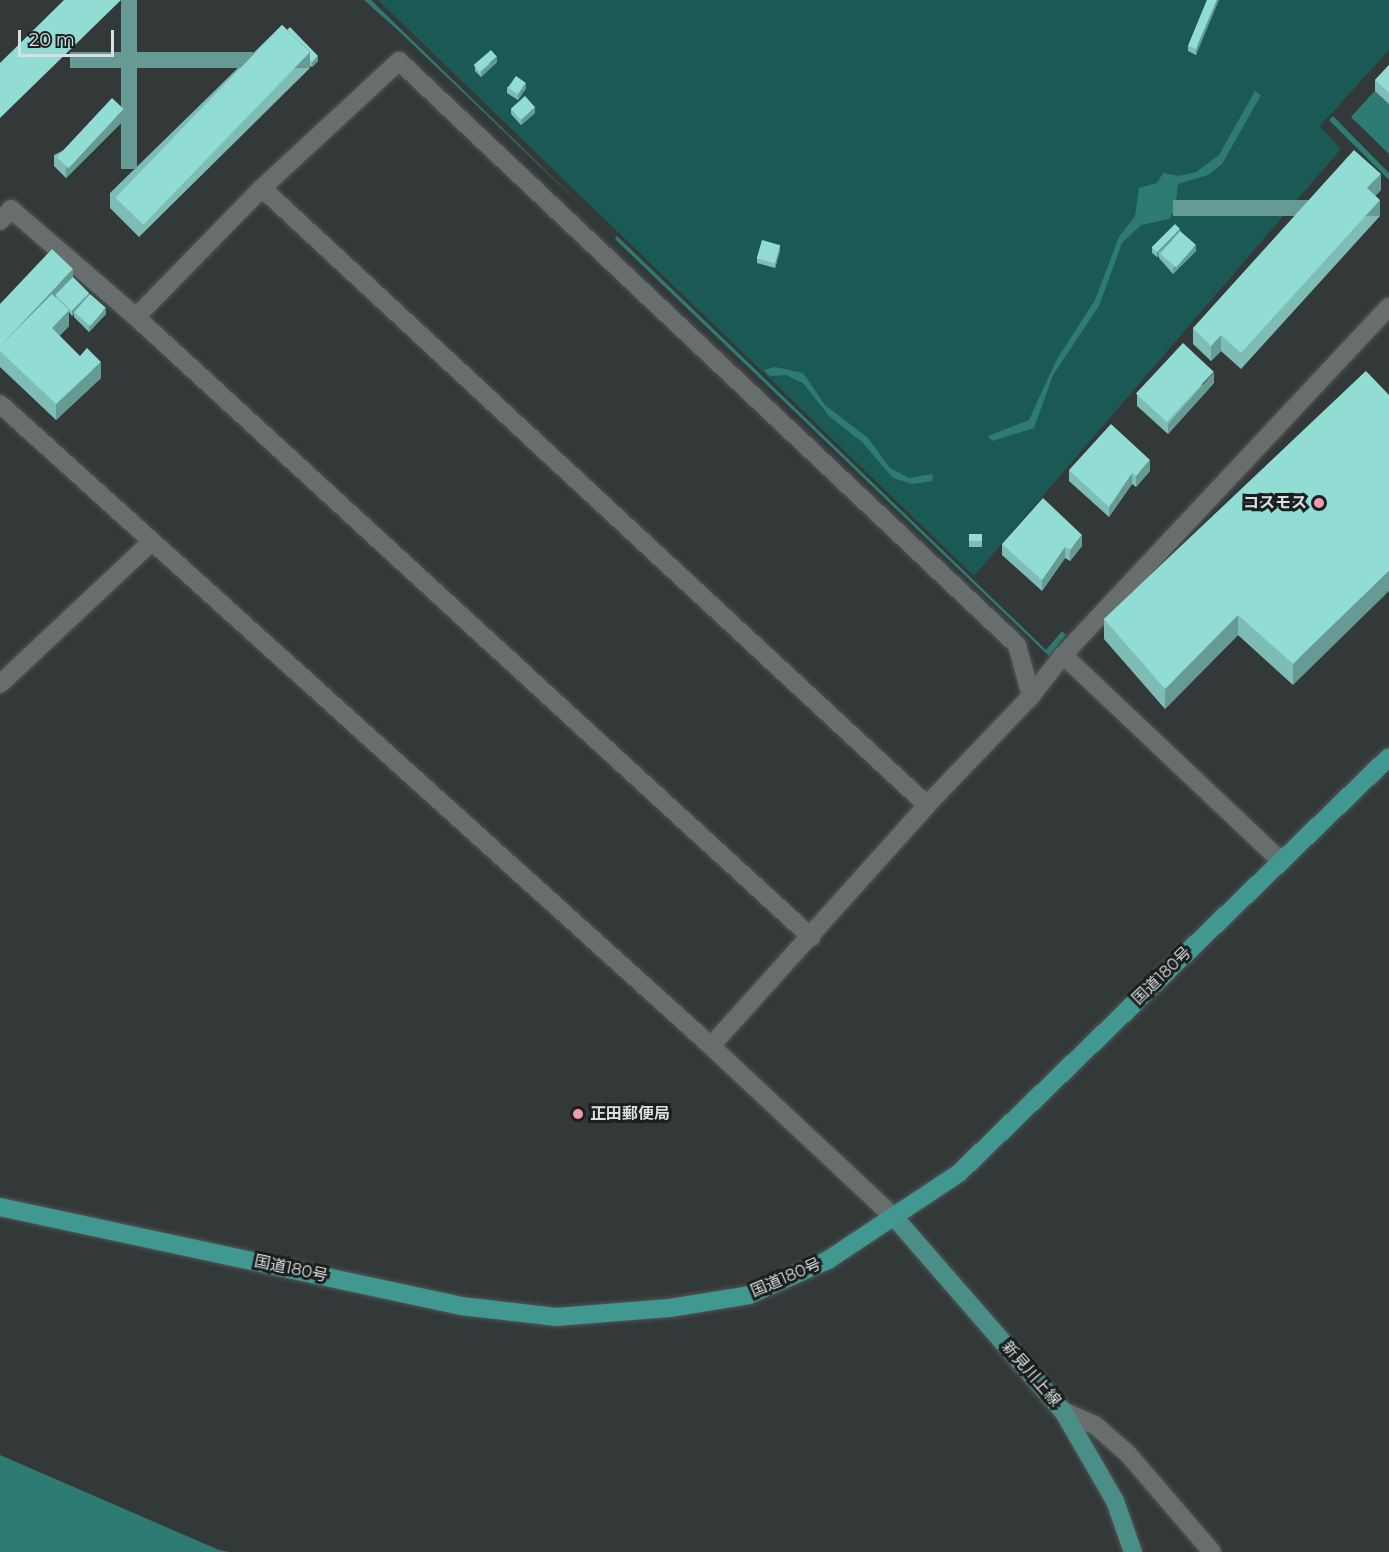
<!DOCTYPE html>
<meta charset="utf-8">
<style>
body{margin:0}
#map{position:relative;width:1389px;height:1552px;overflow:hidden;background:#323938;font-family:Montserrat,"Noto Sans JP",sans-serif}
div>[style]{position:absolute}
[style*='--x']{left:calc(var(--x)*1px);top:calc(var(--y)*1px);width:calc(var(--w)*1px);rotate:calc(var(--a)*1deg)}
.green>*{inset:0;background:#1b5a54}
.water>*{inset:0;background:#2e7b73}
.roads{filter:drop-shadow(0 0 2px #4f5555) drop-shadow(0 0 2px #4f5555)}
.minor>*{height:18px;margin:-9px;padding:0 9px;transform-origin:9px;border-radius:9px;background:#676e6d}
.tertiary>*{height:18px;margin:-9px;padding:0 9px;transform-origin:9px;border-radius:9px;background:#676e6d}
.primary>*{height:18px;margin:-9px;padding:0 9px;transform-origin:9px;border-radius:9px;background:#4a8e87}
.trunk>*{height:18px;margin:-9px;padding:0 9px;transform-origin:9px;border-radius:9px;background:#409890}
.wall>*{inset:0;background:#7dbdb5;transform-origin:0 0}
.shaded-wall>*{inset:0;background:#669a94;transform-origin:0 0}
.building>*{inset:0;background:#91dcd3;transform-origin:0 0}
.dots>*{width:16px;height:16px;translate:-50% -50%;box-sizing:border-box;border:3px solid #1c1f1f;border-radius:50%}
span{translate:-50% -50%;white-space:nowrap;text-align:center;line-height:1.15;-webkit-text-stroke:6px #1c1f1f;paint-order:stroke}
.poi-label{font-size:16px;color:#dbdfdf;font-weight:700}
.right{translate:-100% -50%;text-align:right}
.left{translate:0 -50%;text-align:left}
.street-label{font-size:16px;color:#dbdfdf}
.scale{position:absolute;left:18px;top:30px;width:96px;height:27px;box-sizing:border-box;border:3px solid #dbdfdf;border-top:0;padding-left:8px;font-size:18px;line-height:21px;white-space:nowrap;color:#dbdfdf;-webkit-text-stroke:4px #1c1f1f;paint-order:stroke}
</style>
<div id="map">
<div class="green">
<div style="clip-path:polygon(378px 0,1389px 0,1389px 50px,1320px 126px,1341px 149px,974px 576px)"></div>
</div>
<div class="water">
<div style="clip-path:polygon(364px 0,371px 0,588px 212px,402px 34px)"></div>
<div style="clip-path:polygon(1389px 75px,1389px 154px,1351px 117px)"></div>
<div style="clip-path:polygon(1255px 91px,1261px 95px,1222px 164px,1208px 175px,1178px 184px,1175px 209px,1169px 219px,1141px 225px,1122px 243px,1099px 306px,1053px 375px,1034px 428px,992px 441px,988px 436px,1029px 420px,1056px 361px,1095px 300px,1119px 237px,1135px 216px,1139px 188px,1157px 183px,1163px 173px,1179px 176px,1196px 172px,1219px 155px)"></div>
<div style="clip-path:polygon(1333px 116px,1389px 173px,1389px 180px,1329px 120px)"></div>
<div style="clip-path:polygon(617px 236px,1046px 650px,1062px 631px,1066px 635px,1049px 656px,615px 239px)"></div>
<div style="clip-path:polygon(775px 367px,803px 373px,825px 405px,868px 438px,890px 468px,909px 478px,932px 474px,933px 481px,912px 484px,893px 478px,863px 443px,829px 416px,803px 383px,786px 375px,770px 376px,764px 370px)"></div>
<div style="clip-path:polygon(0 1455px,219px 1550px,229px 1552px,0 1552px)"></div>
</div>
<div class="roads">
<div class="minor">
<div style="--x:262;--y:188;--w:907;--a:42.86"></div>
<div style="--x:0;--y:221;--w:16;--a:-47"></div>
<div style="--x:11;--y:209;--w:165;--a:40.8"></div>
<div style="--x:136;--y:317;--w:917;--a:42.57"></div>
<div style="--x:136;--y:317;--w:180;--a:-45.7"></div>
<div style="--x:262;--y:188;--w:187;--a:-42.8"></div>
<div style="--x:399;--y:61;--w:850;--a:43.38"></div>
<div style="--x:1017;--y:645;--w:53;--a:74.6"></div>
<div style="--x:1063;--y:655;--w:300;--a:43.4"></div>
<div style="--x:0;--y:684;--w:206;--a:-43.2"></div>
<div style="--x:711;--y:1046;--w:324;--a:-48.1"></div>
<div style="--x:927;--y:805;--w:151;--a:-46.3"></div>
<div style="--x:1031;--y:696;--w:52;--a:-52"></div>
<div style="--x:1063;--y:655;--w:477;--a:-46.9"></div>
<div style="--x:1063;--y:1411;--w:35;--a:24"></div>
<div style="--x:1095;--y:1425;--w:44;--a:41.3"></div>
<div style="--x:1128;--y:1454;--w:129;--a:49.4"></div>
</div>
<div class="tertiary">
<div style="--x:0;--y:404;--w:958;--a:42.08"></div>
<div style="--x:711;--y:1046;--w:252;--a:43.1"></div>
</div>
<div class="primary">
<div style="--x:895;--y:1218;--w:256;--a:49"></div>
<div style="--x:1063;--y:1411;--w:104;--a:60"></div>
<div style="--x:1115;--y:1501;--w:54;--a:70.6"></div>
</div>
<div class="trunk">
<div style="--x:0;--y:1207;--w:472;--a:12.1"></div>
<div style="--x:461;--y:1306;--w:96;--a:6.6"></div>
<div style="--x:556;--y:1317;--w:114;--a:-4.5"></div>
<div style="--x:670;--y:1308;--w:80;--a:-9.3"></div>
<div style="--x:749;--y:1295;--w:86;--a:-23.9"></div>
<div style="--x:828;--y:1260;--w:157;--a:-33.6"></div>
<div style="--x:959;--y:1173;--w:598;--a:-44.05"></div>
</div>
</div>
<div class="wall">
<div style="clip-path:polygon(1207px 0,1196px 55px,1188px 51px,1188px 46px)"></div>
<div style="clip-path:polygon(282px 25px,318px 61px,312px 67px,310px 66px,310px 68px,139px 237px,110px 208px,110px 193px)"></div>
<div style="clip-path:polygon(497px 62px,481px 77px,475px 71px,475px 66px)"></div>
<div style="clip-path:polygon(1389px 65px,1389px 104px,1375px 91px,1375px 80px)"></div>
<div style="clip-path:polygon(507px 87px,526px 88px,518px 100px,507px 93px)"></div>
<div style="clip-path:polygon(511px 109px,535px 113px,521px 125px,511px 114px)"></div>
<div style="clip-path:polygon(124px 120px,66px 178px,54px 166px,54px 155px)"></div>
<div style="clip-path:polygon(1381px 190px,1375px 196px,1380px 216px,1241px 369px,1221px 351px,1211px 361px,1193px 344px,1193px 328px)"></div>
<div style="clip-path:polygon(1180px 231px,1196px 251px,1173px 274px,1159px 258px,1159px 256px,1157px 257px,1152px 253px,1152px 247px)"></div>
<div style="clip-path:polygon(780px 251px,775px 268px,757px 263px,757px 258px)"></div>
<div style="clip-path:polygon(73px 278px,106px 314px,89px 332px,74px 317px,74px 314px,72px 316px,69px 312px,69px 326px,59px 336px,101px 378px,56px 420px,0 367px,0 304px)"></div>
<div style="clip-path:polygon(1366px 371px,1293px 685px,1238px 635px,1165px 709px,1104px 639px,1104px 619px)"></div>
<div style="clip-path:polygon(1214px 383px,1168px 434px,1137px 406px,1137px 395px)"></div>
<div style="clip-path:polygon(1069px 470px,1150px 471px,1136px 487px,1132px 484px,1109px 517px,1069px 481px)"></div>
<div style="left:982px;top:534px;width:13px;height:13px;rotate:90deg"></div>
<div style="clip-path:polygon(1002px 544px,1082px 546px,1070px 561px,1065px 558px,1042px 591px,1002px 555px)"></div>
</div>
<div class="shaded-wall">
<div style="left:121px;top:0;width:16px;height:169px"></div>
<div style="clip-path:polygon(1217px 0,1219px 0,1196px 55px,1196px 49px)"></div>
<div style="left:310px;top:52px;width:16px;height:240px;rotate:90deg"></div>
<div style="clip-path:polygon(318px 56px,318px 61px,312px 67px,312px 62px)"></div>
<div style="clip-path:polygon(497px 57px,497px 62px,481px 77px,481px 72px)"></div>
<div style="clip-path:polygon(526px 83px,526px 88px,518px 100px,518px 94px)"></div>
<div style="clip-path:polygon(535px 107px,535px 113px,521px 125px,521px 120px)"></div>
<div style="clip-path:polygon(124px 109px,124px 120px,66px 178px,66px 167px)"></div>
<div style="clip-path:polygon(1381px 174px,1381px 190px,1367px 204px,1367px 188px)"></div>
<div style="left:1380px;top:200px;width:16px;height:207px;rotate:90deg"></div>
<div style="clip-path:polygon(1180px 229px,1180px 234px,1159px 252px,1159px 256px,1157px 257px,1157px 252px)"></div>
<div style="clip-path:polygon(780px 245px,780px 251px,775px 268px,775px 263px)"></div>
<div style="clip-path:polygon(1196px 245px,1196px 251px,1173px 274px,1173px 268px)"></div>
<div style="clip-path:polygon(73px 269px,73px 279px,56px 295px,56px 298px,0 346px)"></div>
<div style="clip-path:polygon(89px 293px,89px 298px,74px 312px,74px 314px,72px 316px,72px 310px)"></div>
<div style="clip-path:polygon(106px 308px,106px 314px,89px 332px,89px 326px)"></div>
<div style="clip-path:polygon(69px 310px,69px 326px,52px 344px,52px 328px)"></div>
<div style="clip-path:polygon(1221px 335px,1221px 351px,1211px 361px,1211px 346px)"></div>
<div style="clip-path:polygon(101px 362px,101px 378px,56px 420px,56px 404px)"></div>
<div style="clip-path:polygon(1214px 372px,1214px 383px,1168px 434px,1168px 424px)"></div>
<div style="clip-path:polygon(1150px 460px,1150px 471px,1136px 487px,1136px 476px)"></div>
<div style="clip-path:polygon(1132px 473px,1132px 484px,1109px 517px,1109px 507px)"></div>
<div style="clip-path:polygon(1082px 535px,1082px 546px,1070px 561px,1070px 550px)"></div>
<div style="clip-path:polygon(1065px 547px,1065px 558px,1042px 591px,1042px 580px)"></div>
<div style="clip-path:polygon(1389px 571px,1389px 591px,1293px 685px,1293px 664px)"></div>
<div style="clip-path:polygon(1238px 615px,1238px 635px,1165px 709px,1165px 689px)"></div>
</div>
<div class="building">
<div style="clip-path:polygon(64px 0,121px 0,0 118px,0 63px)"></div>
<div style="clip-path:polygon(1207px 0,1217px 0,1196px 49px,1188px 46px)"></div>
<div style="left:282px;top:25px;width:39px;height:240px;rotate:44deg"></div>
<div style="clip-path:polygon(290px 27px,318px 56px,312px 62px,310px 60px,310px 52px,287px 30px)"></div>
<div style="left:491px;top:50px;width:9px;height:23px;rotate:49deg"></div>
<div style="clip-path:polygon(1389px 65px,1389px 93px,1375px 80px)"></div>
<div style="left:516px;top:76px;width:12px;height:14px;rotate:35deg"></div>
<div style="left:525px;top:96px;width:15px;height:19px;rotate:48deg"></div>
<div style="left:112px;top:98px;width:16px;height:81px;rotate:43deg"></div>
<div style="clip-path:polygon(1354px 150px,1381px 174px,1367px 188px,1380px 200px,1241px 353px,1221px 335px,1211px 346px,1193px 328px)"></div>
<div style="left:1175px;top:224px;width:7px;height:33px;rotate:45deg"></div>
<div style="left:1180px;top:231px;width:21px;height:30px;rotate:41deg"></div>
<div style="left:762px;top:240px;width:19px;height:19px;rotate:16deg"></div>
<div style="clip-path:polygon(52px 249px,73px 269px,0 346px,0 304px)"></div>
<div style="left:73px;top:277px;width:23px;height:25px;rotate:45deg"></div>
<div style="clip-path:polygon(52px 294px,69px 310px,52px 328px,80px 356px,87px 348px,101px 362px,56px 404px,0 351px,0 346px)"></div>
<div style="left:90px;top:294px;width:21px;height:24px;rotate:41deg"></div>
<div style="left:1183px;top:343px;width:42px;height:69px;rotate:43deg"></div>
<div style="clip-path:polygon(1366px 371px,1389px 395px,1389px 571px,1293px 664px,1238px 615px,1165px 689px,1104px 619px)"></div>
<div style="clip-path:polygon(1111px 424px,1150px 460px,1136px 476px,1132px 473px,1109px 507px,1069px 470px)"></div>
<div style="clip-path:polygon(1043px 498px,1082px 535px,1070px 550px,1065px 547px,1042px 580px,1002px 544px)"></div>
<div style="left:982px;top:534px;width:7px;height:13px;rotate:90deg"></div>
</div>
<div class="dots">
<div style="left:1319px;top:503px;background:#f29aad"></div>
<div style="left:578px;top:1114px;background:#f29aad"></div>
</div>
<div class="poi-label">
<span class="right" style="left:1307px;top:503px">コスモス</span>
<span class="left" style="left:590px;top:1114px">正田郵便局</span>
</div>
<div class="street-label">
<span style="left:1162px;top:976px;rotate:-44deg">国道180号</span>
<span style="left:291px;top:1269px;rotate:12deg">国道180号</span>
<span style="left:786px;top:1278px;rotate:-23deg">国道180号</span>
<span style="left:1031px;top:1374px;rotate:49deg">新見川上線</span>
</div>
<div class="scale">20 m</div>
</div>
